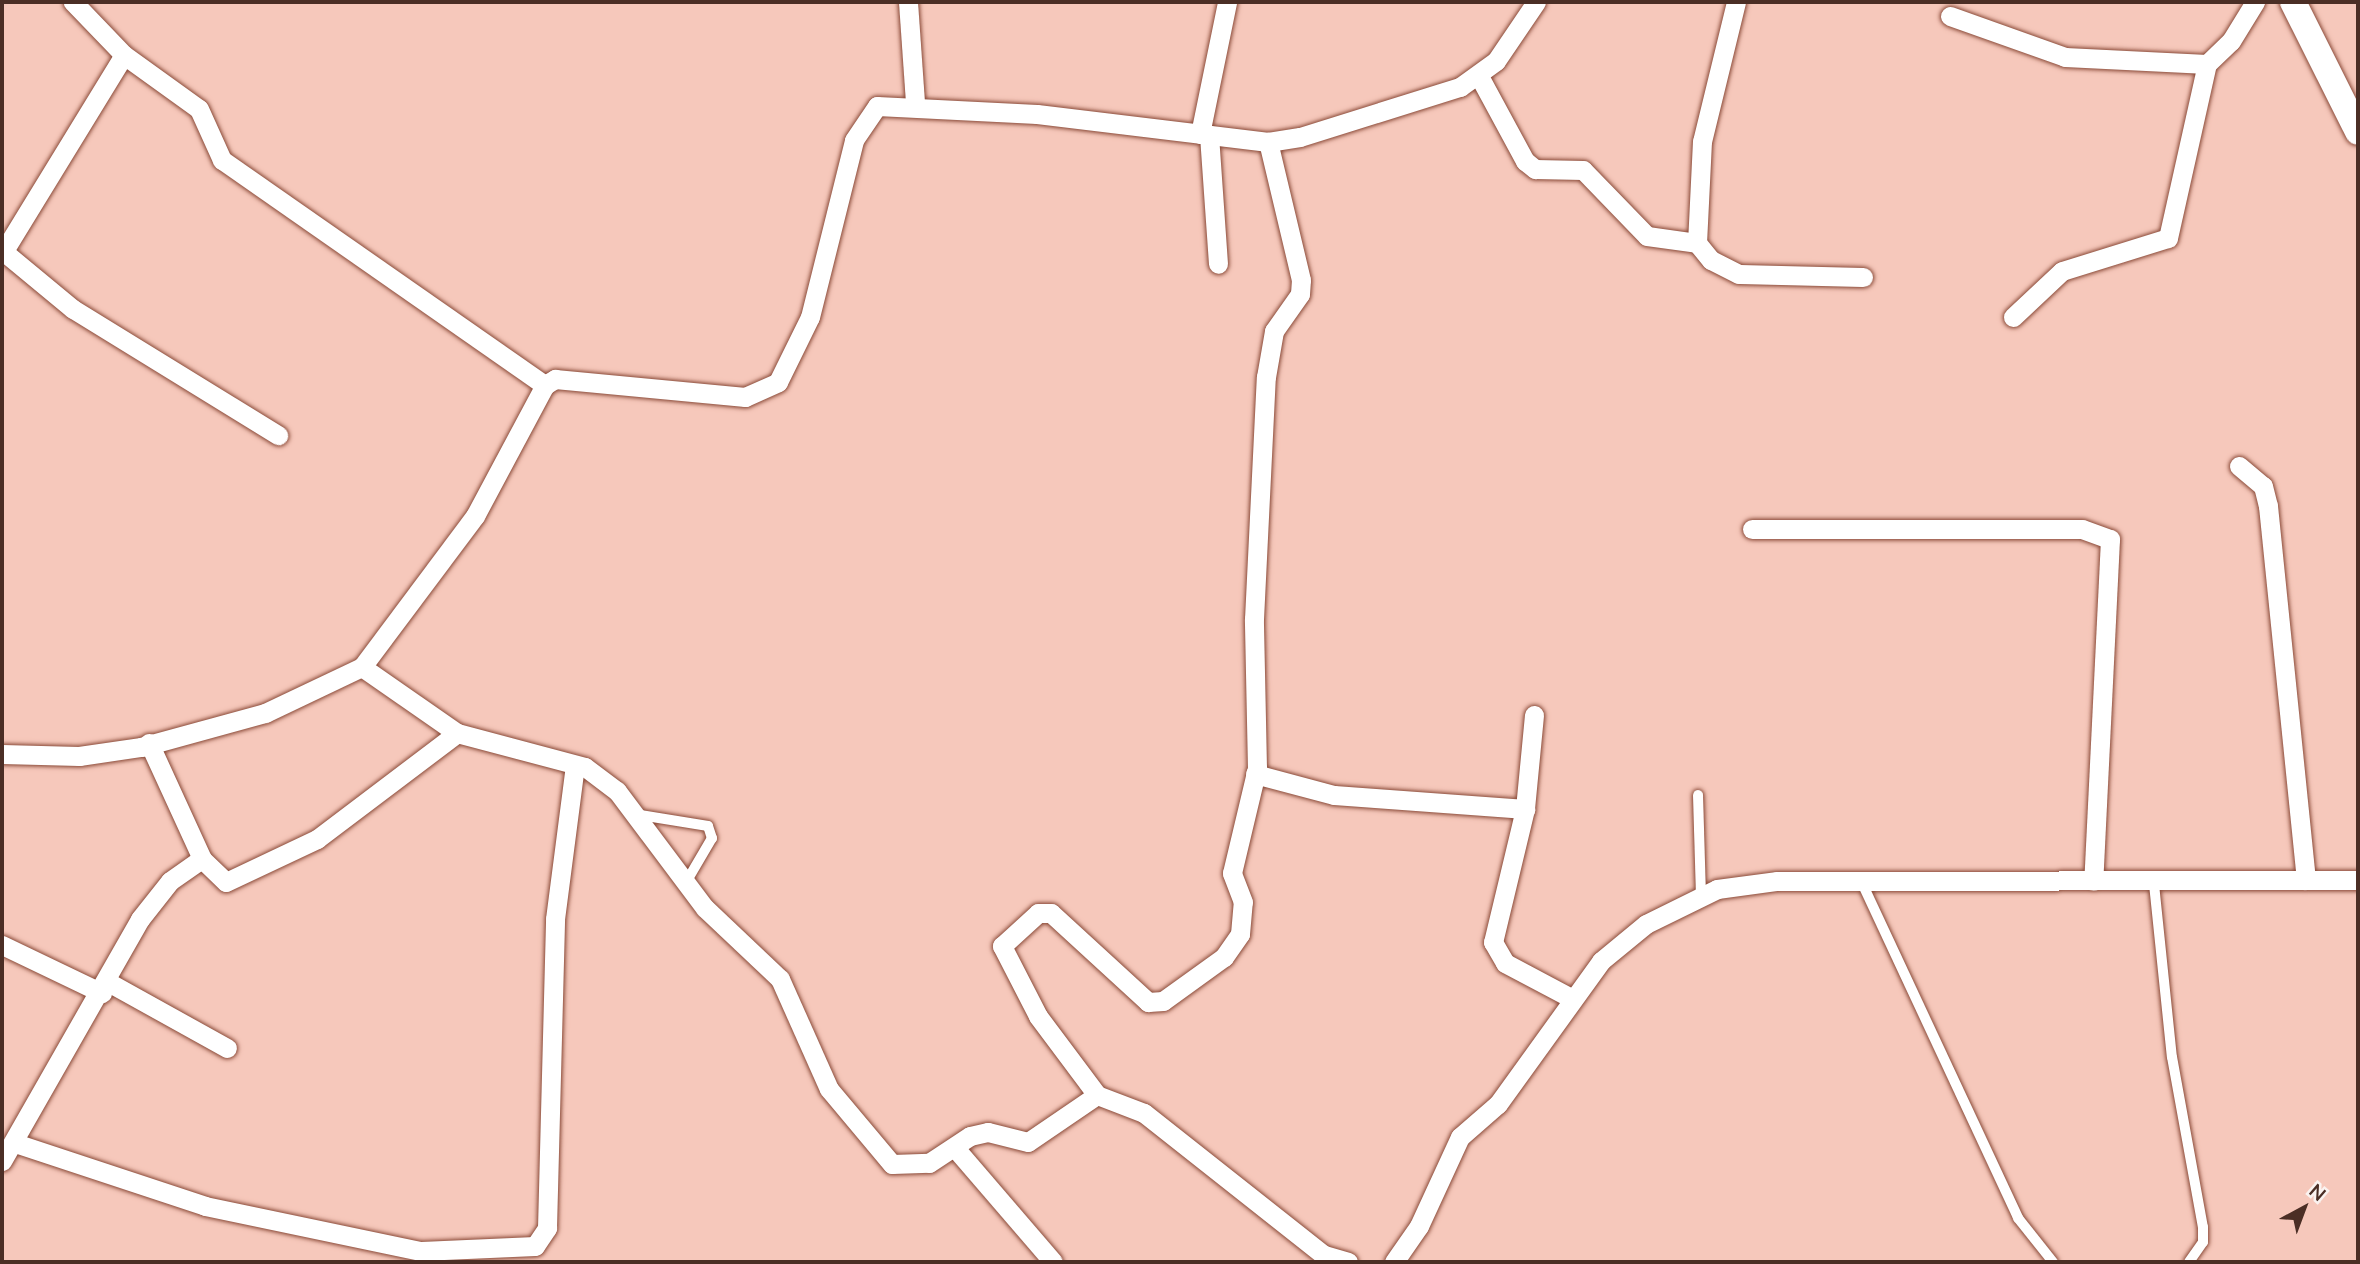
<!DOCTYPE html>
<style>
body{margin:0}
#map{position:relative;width:2360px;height:1264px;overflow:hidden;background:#f6c8bb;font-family:Mulish,sans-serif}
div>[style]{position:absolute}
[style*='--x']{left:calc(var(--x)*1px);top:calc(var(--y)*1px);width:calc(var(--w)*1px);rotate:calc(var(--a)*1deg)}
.roads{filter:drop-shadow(0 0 2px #8a4a38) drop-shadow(0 0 2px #8a4a38)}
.lane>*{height:10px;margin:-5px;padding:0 5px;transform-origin:5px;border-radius:5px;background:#fff}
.street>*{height:19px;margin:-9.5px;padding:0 9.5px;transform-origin:9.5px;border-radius:9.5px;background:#fff}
.secondary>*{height:26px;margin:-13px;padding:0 13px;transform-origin:13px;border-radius:13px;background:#fff}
span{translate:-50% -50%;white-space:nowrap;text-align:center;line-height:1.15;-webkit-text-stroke:5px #fbf3f0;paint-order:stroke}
.frame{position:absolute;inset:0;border:4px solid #4b2e25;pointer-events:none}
.north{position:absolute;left:2269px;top:1173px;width:70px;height:70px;-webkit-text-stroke:5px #fbf3f0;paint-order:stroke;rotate:41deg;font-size:19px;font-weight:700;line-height:28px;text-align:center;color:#4b2e25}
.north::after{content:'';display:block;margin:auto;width:24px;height:32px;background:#4b2e25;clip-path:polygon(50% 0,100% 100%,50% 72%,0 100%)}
</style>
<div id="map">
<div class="roads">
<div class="lane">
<div style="--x:1698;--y:795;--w:101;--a:88.3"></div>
<div style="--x:634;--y:814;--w:75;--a:9.2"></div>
<div style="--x:708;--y:826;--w:13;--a:72"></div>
<div style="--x:712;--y:838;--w:53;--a:120.4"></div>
<div style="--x:1862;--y:883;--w:370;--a:65"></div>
<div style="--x:2018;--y:1218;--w:56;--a:51.5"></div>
<div style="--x:2154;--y:884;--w:174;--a:84.1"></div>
<div style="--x:2172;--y:1057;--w:173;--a:79.7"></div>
<div style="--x:2203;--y:1227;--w:15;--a:90"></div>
<div style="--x:2203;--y:1242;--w:24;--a:125"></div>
</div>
<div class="street">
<div style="--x:908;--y:2;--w:101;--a:86"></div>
<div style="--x:1736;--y:2;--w:143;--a:103.7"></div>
<div style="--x:1702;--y:141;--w:102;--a:92.8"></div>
<div style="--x:1697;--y:243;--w:22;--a:51"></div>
<div style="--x:1711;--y:260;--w:31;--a:27"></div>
<div style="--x:1739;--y:274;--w:124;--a:1.4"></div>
<div style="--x:1950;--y:16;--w:122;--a:19.6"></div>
<div style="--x:2065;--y:57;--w:142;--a:2.8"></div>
<div style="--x:2207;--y:64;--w:33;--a:-44"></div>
<div style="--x:2231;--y:41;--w:46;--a:-58.4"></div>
<div style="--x:124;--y:55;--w:92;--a:35.8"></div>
<div style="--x:199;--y:109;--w:56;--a:65.7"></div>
<div style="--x:222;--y:160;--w:394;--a:34.9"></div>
<div style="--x:1479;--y:76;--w:97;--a:61.6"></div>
<div style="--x:1525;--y:161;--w:13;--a:39"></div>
<div style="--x:1535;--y:169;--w:48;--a:1.2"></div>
<div style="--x:1583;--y:170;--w:92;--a:45.9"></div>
<div style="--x:1647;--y:236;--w:50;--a:8"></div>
<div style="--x:1200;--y:134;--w:135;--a:-78.4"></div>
<div style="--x:1209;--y:135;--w:129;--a:86"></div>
<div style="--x:4;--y:252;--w:89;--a:39.6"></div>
<div style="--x:73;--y:309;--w:241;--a:31.6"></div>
<div style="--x:2;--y:254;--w:233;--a:-58.5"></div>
<div style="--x:124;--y:55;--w:74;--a:-133.9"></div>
<div style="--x:2013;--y:317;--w:67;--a:-43.2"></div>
<div style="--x:2062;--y:271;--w:111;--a:-17.3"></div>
<div style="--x:2168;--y:238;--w:178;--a:-77.4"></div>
<div style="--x:2239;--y:466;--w:31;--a:40"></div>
<div style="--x:2263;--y:486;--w:21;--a:76"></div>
<div style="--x:2268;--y:506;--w:376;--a:84.2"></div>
<div style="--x:1752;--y:529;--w:330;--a:0"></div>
<div style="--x:2082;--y:529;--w:30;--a:20"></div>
<div style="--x:2110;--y:539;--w:342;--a:92.8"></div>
<div style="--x:362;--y:667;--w:116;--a:34.8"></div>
<div style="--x:457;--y:733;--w:132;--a:14.9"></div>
<div style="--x:585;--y:767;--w:40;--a:37"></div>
<div style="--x:617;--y:791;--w:146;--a:53.1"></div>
<div style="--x:705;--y:908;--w:103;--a:43.4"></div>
<div style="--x:780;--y:979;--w:120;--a:66"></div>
<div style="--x:829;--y:1089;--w:98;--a:50"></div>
<div style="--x:892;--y:1164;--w:37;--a:-2"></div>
<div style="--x:929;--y:1163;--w:49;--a:-33.4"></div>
<div style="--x:970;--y:1136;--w:18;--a:-13"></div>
<div style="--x:988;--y:1132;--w:41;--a:14"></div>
<div style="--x:1028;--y:1142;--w:83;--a:-34.3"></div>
<div style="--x:1097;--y:1095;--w:50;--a:21"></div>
<div style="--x:1144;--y:1113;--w:229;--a:38.3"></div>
<div style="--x:1324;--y:1255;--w:25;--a:16"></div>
<div style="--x:1534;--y:715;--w:94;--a:95.5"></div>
<div style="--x:1525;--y:809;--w:137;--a:103.5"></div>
<div style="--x:1493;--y:942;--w:24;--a:60"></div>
<div style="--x:1505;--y:963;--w:75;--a:27.9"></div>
<div style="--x:149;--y:743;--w:128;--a:65.4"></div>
<div style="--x:202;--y:859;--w:33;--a:44"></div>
<div style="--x:226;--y:882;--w:101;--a:-25.3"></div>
<div style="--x:317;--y:839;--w:176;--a:-37.1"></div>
<div style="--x:2;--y:754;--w:77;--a:1.5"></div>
<div style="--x:79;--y:756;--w:63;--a:-8.3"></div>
<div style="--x:141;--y:747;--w:129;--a:-15.3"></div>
<div style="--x:265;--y:713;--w:107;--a:-25.4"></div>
<div style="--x:362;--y:667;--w:189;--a:-53.2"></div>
<div style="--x:475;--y:516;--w:149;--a:-61.9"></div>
<div style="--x:545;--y:385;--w:12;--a:-31"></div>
<div style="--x:555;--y:379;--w:191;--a:5.4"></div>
<div style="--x:745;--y:397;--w:36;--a:-24"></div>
<div style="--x:778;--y:382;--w:72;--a:-63.8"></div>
<div style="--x:810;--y:317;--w:182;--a:-76"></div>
<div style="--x:854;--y:140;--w:41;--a:-55.9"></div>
<div style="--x:877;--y:106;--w:160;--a:2.9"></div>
<div style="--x:1037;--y:114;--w:233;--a:6.9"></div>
<div style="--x:1268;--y:142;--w:32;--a:-9"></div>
<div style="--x:1300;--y:137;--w:168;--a:-17.4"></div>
<div style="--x:1460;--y:87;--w:44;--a:-35.8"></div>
<div style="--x:1496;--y:61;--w:71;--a:-55.9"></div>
<div style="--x:1255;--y:774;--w:82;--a:14.9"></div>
<div style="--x:1334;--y:795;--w:192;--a:4.2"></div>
<div style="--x:2;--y:945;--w:111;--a:25.6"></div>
<div style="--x:108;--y:982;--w:136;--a:29"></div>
<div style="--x:1097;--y:1095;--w:99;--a:-126.8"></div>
<div style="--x:1038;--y:1016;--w:79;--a:-117.2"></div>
<div style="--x:1002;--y:946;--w:49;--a:-42.5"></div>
<div style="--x:1038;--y:913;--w:13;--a:0"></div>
<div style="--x:1051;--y:913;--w:132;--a:42.5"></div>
<div style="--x:1148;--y:1002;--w:15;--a:-4"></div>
<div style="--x:1163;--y:1001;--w:75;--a:-35.8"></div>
<div style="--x:1224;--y:957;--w:28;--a:-55"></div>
<div style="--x:1240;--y:934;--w:32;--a:-85"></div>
<div style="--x:1243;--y:902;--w:31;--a:-111"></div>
<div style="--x:1232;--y:873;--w:108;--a:-76.6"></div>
<div style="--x:1257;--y:768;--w:149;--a:-91.2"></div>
<div style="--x:1254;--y:619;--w:242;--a:-87.2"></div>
<div style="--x:1266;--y:377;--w:47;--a:-80.1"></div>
<div style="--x:1274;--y:331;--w:45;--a:-54.9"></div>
<div style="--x:1300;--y:294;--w:14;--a:-86"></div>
<div style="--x:1301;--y:280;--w:142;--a:-103.4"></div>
<div style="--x:15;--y:1143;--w:200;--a:18.3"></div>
<div style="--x:205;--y:1206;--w:221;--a:11.8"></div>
<div style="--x:421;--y:1251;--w:114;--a:-2.5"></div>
<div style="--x:535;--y:1246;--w:22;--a:-56"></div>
<div style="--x:547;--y:1228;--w:309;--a:-88.5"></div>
<div style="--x:555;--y:919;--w:155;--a:-82.6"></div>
<div style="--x:955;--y:1148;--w:150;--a:49.3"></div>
<div style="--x:2;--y:1161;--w:279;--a:-60.3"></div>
<div style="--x:140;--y:919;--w:48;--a:-51.7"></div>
<div style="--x:170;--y:881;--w:39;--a:-35"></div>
<div style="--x:1394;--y:1262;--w:44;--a:-55.2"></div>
<div style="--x:1419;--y:1226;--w:98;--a:-65.3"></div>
<div style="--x:1460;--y:1137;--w:50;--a:-41"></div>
<div style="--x:1498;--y:1104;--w:176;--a:-54.2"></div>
<div style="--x:1601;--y:961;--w:58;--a:-39.4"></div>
<div style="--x:1646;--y:924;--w:79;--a:-26.2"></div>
<div style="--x:1717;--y:889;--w:61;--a:-7.6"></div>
<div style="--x:1777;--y:881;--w:581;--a:-0.1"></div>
</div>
<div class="secondary">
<div style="--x:2293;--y:2;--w:145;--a:63.4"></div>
</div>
</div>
<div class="frame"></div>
<div class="north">N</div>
</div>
